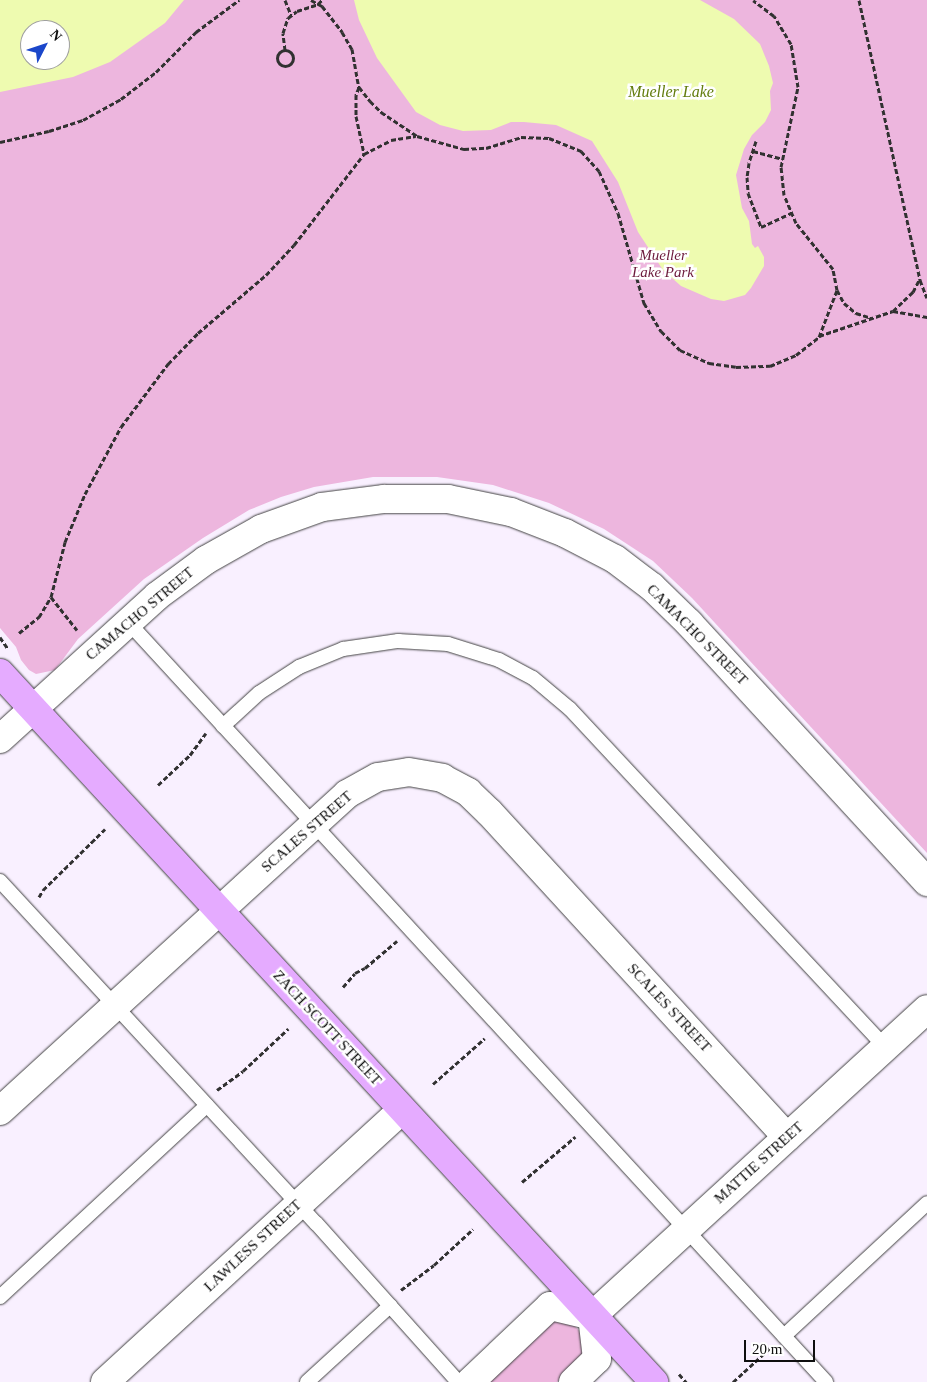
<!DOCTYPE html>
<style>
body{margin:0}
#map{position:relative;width:927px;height:1382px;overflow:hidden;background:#f9f0ff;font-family:"Times New Roman",serif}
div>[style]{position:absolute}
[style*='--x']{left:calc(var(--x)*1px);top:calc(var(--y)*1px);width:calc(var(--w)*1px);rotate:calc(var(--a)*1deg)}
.green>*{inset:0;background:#edb6de}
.water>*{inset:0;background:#eefbb0}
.path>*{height:3px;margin-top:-1.5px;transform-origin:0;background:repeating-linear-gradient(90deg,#313131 0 5px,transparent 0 7.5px)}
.path>.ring{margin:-1.5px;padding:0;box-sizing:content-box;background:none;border:3px solid #313131;border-radius:50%}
.roads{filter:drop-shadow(0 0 1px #424242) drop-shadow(0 0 1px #424242)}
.lane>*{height:14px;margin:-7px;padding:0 7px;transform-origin:7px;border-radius:7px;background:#fff}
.street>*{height:28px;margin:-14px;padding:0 14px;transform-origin:14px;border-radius:14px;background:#fff}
.secondary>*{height:28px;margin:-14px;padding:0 14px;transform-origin:14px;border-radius:14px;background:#e5abff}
span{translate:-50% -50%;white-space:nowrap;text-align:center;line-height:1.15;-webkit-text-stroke:5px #fff;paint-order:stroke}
.park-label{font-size:15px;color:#6c193b;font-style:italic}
.street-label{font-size:15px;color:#0f0f0f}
.water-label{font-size:16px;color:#637d0e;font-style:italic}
.north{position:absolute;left:20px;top:20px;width:50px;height:50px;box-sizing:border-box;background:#fff;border:1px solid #9f9f9f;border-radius:50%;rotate:49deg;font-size:14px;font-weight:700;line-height:20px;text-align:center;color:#0f0f0f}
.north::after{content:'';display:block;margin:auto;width:18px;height:22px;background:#1b47ca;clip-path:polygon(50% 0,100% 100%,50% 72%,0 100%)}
.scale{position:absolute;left:744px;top:1340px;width:71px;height:22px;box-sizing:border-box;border:2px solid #0f0f0f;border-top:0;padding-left:6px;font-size:15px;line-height:18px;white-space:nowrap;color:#0f0f0f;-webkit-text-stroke:4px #fff;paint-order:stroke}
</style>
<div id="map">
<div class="green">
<div style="clip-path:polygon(evenodd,0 0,927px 0,927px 853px,692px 598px,653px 561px,604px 529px,549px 503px,493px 485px,437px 477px,373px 477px,314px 487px,281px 497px,249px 510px,203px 538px,144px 579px,78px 639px,55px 670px,36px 674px,29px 670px,21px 660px,16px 647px,0 628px,0 0,30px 30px,60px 30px,60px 60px,30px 60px,30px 30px)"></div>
<div style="clip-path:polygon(553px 1316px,569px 1319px,586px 1339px,583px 1358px,557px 1382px,482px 1382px)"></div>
</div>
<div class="water">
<div style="clip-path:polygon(evenodd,0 0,184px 0,165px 23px,110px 62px,73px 77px,0 92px,0 0,30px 30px,60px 30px,60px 60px,30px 60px,30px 30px)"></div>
<div style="clip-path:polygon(354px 0,700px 0,734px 19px,760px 44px,769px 66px,773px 83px,770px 91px,771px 110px,765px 122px,752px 135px,744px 149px,736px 175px,742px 208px,749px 221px,752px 244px,755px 248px,758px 246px,764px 257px,764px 266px,751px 288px,745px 295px,724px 301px,711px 299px,681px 286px,663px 270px,638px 232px,618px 182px,592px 141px,556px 125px,524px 122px,511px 122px,491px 130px,463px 131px,440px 125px,416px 112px,377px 58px,359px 20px)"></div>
</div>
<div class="path">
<div style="--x:285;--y:0;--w:16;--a:68"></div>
<div style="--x:311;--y:0;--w:13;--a:29"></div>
<div style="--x:322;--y:6;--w:33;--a:52"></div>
<div style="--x:342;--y:32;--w:20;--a:60"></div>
<div style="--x:352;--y:49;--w:39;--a:80"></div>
<div style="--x:359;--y:87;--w:18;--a:52"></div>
<div style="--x:370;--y:101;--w:16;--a:45"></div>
<div style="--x:381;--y:112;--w:43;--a:33.7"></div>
<div style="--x:417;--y:136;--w:49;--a:15.5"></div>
<div style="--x:464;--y:149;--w:22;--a:-3"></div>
<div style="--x:486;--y:148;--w:37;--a:-17"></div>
<div style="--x:521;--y:137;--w:28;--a:2"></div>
<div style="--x:549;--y:138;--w:35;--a:22"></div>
<div style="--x:581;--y:151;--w:27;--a:48"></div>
<div style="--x:599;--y:171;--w:46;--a:65.7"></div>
<div style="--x:618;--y:213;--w:94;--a:73.9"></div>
<div style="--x:644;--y:303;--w:33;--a:59"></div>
<div style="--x:661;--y:331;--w:27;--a:45"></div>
<div style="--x:680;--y:350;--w:32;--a:24"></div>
<div style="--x:709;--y:363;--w:27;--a:8"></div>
<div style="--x:736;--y:367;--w:34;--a:-2"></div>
<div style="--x:770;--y:366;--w:28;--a:-23"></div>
<div style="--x:796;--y:355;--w:29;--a:-38"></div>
<div style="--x:819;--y:337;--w:50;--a:-69"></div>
<div style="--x:837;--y:290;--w:21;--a:-101"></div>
<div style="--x:833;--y:269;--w:59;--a:-128.8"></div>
<div style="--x:796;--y:223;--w:30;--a:-113"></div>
<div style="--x:784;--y:195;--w:28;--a:-96"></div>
<div style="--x:781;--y:167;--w:82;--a:-78"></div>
<div style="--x:798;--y:87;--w:44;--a:-99.2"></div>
<div style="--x:791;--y:44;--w:33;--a:-121"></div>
<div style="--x:774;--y:16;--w:26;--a:-143"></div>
<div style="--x:859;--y:0;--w:287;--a:77.7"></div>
<div style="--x:920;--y:280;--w:19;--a:69"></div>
<div style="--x:285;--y:50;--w:17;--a:-97"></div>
<div style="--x:283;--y:33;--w:16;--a:-72"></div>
<div style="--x:288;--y:18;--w:11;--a:-38"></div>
<div style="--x:297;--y:11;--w:22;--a:-18"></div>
<div style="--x:318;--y:4;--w:6;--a:-45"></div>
<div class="ring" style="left:277px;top:50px;width:13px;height:13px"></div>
<div style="--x:359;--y:87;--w:9;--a:111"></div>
<div style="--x:356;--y:95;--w:21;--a:90"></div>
<div style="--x:356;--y:116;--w:39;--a:78"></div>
<div style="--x:756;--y:141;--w:23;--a:108"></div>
<div style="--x:749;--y:163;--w:14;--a:98"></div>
<div style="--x:747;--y:177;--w:16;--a:86"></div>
<div style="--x:748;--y:193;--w:36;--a:69"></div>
<div style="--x:761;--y:227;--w:33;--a:-25"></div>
<div style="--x:0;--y:142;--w:50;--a:-12.7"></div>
<div style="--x:49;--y:131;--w:36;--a:-18"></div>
<div style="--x:83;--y:120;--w:43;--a:-28.9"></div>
<div style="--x:121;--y:99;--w:44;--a:-37.6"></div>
<div style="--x:156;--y:72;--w:57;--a:-45"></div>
<div style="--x:196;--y:32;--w:54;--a:-36.7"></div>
<div style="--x:753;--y:151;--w:31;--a:15"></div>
<div style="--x:837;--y:290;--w:15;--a:62"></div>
<div style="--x:844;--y:303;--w:16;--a:40"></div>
<div style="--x:856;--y:313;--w:16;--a:18"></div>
<div style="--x:893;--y:311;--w:28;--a:-44"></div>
<div style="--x:913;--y:292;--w:13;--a:-63"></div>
<div style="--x:819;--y:336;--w:78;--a:-18.7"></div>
<div style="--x:893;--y:311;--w:35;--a:10"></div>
<div style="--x:51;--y:597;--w:42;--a:51.8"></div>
<div style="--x:19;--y:633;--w:26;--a:-39"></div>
<div style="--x:39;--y:617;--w:23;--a:-59"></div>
<div style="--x:51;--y:597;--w:57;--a:-75.7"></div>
<div style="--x:65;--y:542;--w:52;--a:-67.4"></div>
<div style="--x:85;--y:494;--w:76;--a:-61.8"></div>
<div style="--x:121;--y:427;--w:79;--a:-53.3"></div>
<div style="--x:168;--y:364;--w:43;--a:-45.9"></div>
<div style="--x:198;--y:333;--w:89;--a:-40.5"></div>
<div style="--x:266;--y:275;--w:41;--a:-47"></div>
<div style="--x:294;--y:245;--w:115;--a:-52.4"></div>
<div style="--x:364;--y:154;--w:30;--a:-27"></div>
<div style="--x:391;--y:140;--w:25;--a:-9"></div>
<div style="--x:0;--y:637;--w:14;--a:56"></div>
<div style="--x:158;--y:785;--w:44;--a:-43.2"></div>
<div style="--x:190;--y:755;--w:27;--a:-54"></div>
<div style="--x:39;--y:897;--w:8;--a:-60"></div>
<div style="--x:43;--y:890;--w:87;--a:-44.5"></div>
<div style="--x:343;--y:987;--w:18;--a:-49"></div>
<div style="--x:355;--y:973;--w:11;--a:-27"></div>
<div style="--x:365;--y:968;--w:42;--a:-40.2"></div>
<div style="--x:433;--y:1084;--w:69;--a:-41.5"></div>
<div style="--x:217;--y:1090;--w:32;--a:-36"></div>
<div style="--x:243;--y:1071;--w:62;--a:-43"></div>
<div style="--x:522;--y:1182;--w:70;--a:-40.3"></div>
<div style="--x:401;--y:1290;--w:41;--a:-37.1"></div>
<div style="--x:434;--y:1265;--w:53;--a:-42.7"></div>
<div style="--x:679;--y:1374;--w:11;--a:49"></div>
<div style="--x:733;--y:1382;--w:50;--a:-42.6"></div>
</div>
<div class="roads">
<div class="lane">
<div style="--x:128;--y:622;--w:1032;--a:47.43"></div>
<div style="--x:223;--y:726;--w:49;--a:-42.5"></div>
<div style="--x:259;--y:693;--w:48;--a:-33"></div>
<div style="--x:299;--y:667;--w:48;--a:-22.2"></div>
<div style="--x:343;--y:649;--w:56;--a:-8.3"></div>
<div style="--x:398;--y:641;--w:50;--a:3.4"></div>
<div style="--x:448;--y:644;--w:53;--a:17.4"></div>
<div style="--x:499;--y:660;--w:38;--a:28"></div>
<div style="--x:533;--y:678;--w:48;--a:40"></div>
<div style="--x:570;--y:709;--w:463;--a:47"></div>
<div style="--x:0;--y:881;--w:466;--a:47.3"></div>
<div style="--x:316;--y:1223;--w:213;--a:48.2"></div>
<div style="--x:0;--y:1297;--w:282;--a:-42.8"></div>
<div style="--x:784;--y:1336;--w:195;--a:-42.9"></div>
<div style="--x:307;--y:1382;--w:113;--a:-42.5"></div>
</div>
<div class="street">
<div style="--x:0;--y:739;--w:212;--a:-42.3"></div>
<div style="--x:157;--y:596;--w:61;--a:-36.3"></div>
<div style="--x:206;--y:560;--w:63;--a:-29.4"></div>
<div style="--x:261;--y:529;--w:65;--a:-19.8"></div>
<div style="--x:322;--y:507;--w:63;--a:-7.4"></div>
<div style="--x:384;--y:499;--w:64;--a:0"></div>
<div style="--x:448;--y:499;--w:64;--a:11.7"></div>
<div style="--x:511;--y:512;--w:58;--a:21.3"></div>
<div style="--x:565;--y:533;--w:56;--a:27.5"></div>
<div style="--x:615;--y:559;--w:46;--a:37.1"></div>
<div style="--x:652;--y:587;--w:52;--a:44.2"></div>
<div style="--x:689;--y:623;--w:352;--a:47.4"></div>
<div style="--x:0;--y:1111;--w:470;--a:-42.4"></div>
<div style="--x:347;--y:794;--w:35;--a:-29"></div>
<div style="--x:378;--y:777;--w:31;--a:-9"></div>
<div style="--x:409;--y:772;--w:34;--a:10"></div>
<div style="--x:442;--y:778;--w:30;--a:28"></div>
<div style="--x:468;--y:792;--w:29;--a:44"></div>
<div style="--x:489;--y:812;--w:441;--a:47.5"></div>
<div style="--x:592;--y:1316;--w:454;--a:-42.5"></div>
<div style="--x:105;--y:1382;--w:403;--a:-42.5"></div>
<div style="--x:470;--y:1382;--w:110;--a:-43.5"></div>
<div style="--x:550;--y:1306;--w:43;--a:13.4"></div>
<div style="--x:573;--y:1382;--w:33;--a:-44"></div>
<div style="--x:597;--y:1359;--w:43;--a:-96.6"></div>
</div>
<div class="secondary">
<div style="--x:0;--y:673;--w:965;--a:47.31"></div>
</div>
</div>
<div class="park-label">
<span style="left:663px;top:264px">Mueller<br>Lake Park</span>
</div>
<div class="street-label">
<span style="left:140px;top:614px;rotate:-40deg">CAMACHO STREET</span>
<span style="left:697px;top:635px;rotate:45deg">CAMACHO STREET</span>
<span style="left:307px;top:832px;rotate:-41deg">SCALES STREET</span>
<span style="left:669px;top:1008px;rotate:47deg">SCALES STREET</span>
<span style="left:327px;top:1028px;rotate:47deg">ZACH SCOTT STREET</span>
<span style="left:759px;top:1163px;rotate:-42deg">MATTIE STREET</span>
<span style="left:253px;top:1246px;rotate:-43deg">LAWLESS STREET</span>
</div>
<div class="water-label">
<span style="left:671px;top:92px">Mueller Lake</span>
</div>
<div class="north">N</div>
<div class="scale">20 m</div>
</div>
